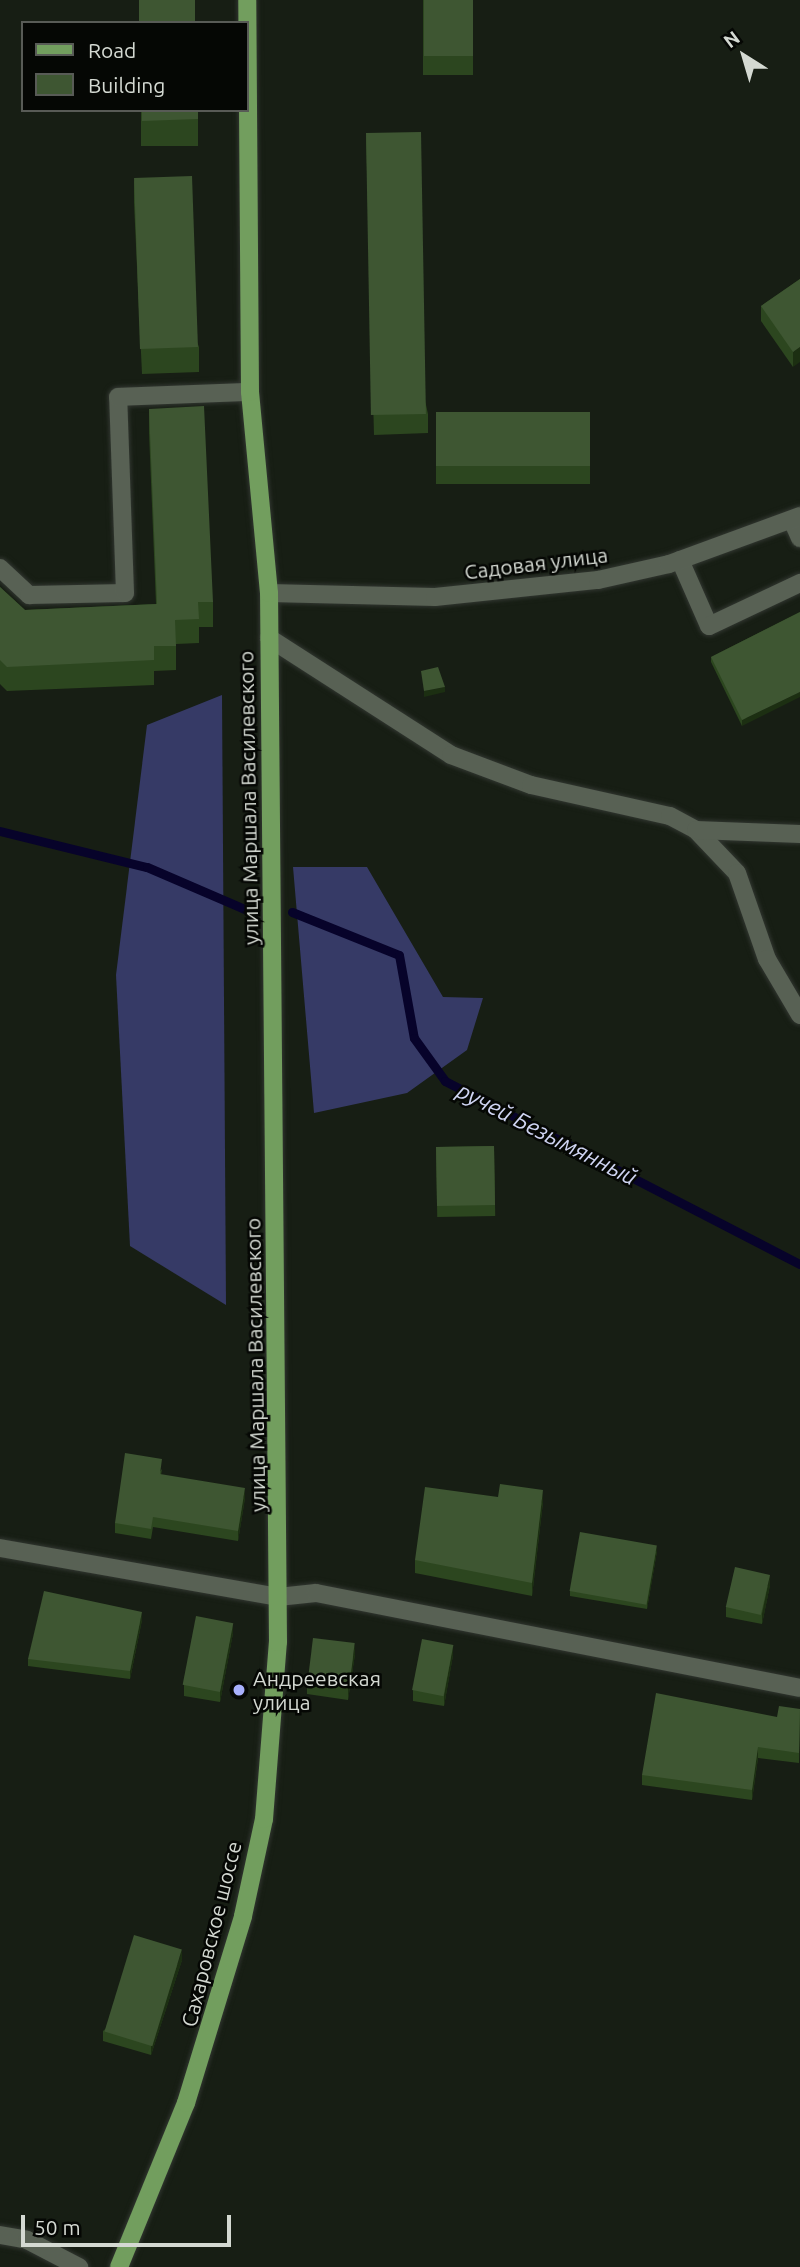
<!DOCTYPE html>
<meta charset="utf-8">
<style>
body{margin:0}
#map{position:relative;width:800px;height:2267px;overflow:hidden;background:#171e14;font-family:Ubuntu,sans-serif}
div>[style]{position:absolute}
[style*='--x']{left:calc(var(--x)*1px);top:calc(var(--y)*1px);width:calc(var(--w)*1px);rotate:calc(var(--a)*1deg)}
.forest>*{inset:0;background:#363a66}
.stream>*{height:9px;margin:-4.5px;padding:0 4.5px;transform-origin:4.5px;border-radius:4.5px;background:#07032a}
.roads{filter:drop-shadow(0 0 2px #313630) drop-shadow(0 0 2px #313630)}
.minor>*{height:18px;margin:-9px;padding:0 9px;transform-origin:9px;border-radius:9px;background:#586154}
.major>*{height:18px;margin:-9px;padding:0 9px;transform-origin:9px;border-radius:9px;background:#729e5e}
.wall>*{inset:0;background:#2c461f;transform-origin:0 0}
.shaded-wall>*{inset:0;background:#1c2f12}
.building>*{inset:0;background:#3e5632;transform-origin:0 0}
.dots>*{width:19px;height:19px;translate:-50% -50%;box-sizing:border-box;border:4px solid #050704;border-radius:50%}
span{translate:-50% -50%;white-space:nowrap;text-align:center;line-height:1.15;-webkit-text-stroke:5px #050704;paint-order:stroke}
.street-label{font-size:21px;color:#d4d9d2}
.poi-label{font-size:21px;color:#d4d9d2}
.left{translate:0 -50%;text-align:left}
.water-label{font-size:23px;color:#cfd4f2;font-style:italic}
.legend{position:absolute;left:21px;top:21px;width:228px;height:91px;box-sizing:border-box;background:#050704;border:2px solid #585b56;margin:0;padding:9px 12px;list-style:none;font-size:21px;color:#d4d9d2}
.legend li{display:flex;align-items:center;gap:14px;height:35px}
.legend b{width:35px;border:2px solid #585b56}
.north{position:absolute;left:709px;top:21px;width:70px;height:70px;-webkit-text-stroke:5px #050704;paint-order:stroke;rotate:323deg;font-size:19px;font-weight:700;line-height:28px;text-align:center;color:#d4d9d2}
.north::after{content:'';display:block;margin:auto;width:24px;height:32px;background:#d4d9d2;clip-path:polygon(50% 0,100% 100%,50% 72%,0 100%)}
.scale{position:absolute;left:21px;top:2215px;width:210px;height:32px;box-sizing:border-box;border:4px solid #d4d9d2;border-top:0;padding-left:9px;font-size:21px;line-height:24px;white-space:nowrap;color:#d4d9d2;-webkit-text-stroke:5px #050704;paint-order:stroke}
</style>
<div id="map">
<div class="forest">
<div style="clip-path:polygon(222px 695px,226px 1305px,130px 1246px,116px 975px,147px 725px)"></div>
<div style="clip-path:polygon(293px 867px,367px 867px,443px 997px,483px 998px,467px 1050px,407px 1093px,314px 1113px)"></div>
</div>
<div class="stream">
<div style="--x:0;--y:831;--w:151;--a:13.8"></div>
<div style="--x:147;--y:867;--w:109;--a:23.3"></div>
<div style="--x:292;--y:912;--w:115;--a:21.9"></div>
<div style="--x:399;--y:955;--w:84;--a:79.8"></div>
<div style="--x:414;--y:1038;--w:53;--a:54.2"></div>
<div style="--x:445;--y:1081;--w:399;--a:27.3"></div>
</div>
<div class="roads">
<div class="minor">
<div style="--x:792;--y:520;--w:20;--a:66"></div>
<div style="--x:680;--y:560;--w:72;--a:66.3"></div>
<div style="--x:709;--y:626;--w:101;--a:-25.3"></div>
<div style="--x:0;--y:568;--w:40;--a:43"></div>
<div style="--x:29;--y:595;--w:96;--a:-1.2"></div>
<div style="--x:125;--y:593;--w:196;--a:-92"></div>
<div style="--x:118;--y:397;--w:132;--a:-2.2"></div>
<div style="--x:269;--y:593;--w:166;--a:1.4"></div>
<div style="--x:435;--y:597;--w:164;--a:-6"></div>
<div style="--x:598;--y:580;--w:73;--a:-12.7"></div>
<div style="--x:669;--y:564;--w:140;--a:-20.1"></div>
<div style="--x:269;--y:638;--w:216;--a:32.7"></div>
<div style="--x:451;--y:755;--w:85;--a:20.6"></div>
<div style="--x:531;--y:785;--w:142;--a:12.6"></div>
<div style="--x:670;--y:816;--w:30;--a:28"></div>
<div style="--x:696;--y:830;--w:59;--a:46.4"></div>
<div style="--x:737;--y:873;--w:91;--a:70.8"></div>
<div style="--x:767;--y:959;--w:65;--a:59.5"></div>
<div style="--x:696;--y:830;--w:104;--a:2.2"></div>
<div style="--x:0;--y:1548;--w:282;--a:10"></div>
<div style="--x:278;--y:1597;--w:38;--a:-6"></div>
<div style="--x:316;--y:1593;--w:493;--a:11.1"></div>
<div style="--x:0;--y:2235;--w:27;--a:10"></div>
<div style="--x:27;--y:2240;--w:59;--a:27.4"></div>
</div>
<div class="major">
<div style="--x:119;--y:2267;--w:177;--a:-67.8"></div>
<div style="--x:186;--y:2103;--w:195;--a:-73"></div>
<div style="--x:243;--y:1916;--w:99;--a:-77.8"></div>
<div style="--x:264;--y:1819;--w:178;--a:-85.5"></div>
<div style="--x:278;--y:1642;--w:1049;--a:-90.49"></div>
<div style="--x:269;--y:593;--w:202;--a:-95.4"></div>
<div style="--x:250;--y:392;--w:392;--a:-90.4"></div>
</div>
</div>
<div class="wall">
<div style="left:423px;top:0;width:50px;height:75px"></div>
<div style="left:141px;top:110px;width:57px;height:36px"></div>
<div style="clip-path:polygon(366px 134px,428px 414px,428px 433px,374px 435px)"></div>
<div style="clip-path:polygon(134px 179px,199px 347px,199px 372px,142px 374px,134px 203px)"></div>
<div style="clip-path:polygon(800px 279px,793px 367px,761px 321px,761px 306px)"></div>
<div style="clip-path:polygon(149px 409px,213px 602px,213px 627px,199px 627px,199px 643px,176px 644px,176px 670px,154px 671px,154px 685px,7px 691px,0 684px,0 587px,25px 610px,156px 604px,149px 433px)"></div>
<div style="left:590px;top:412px;width:72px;height:154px;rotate:90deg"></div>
<div style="clip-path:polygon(800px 612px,742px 726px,711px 662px,711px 657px)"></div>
<div style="left:494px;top:1146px;width:70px;height:58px;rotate:89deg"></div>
<div style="clip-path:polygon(162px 1469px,161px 1475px,245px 1498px,238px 1541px,153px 1527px,151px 1539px,115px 1533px,115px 1523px)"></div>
<div style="clip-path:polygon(543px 1502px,532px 1596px,415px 1573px,415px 1560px)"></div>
<div style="clip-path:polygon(657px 1551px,647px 1609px,570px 1596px,570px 1591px)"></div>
<div style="clip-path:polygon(770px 1585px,762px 1624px,726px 1617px,726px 1607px)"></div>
<div style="clip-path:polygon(142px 1620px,130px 1679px,28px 1666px,28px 1659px)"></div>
<div style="clip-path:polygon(233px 1633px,220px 1702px,184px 1696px,184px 1685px)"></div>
<div style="clip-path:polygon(355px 1654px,348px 1700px,307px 1694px,307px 1683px)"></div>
<div style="clip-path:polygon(453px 1655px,444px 1706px,413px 1701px,413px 1690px)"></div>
<div style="clip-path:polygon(800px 1709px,799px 1763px,758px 1758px,752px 1800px,642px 1785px,642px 1775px,777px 1717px)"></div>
<div style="clip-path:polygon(182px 1960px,151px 2055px,103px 2041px,103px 2031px)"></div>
</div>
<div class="shaded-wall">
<div style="clip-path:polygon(800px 347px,800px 362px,793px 367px,793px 352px)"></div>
<div style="clip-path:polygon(445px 687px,445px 692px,424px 697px,424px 691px)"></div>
<div style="clip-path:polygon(800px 692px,800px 697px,742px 726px,742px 720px)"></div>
<div style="clip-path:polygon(245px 1488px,245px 1498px,238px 1541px,238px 1531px)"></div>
<div style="clip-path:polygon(543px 1490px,543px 1502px,532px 1596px,532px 1583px)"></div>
<div style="clip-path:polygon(657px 1545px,657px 1551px,647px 1609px,647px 1604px)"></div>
<div style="clip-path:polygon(770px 1575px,770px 1585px,762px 1624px,762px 1614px)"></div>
<div style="clip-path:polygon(142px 1612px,142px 1620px,130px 1679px,130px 1671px)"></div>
<div style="clip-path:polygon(233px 1623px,233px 1633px,220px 1702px,220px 1692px)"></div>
<div style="clip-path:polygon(355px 1643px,355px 1654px,348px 1700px,348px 1689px)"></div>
<div style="clip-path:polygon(453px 1645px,453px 1655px,444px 1706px,444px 1696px)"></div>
<div style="clip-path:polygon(758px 1747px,758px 1758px,752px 1800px,752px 1790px)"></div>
<div style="clip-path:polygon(182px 1950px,182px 1960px,151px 2055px,151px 2045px)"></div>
</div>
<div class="building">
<div style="left:139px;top:0;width:56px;height:23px"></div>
<div style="left:424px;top:0;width:49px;height:56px"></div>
<div style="clip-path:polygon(142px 110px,198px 110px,198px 119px,142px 121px)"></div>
<div style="left:421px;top:132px;width:282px;height:55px;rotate:89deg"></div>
<div style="left:192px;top:176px;width:171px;height:58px;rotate:88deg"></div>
<div style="clip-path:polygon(800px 279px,800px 347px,793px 352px,761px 306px)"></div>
<div style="clip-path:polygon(204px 406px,213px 602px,198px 602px,199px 619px,175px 620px,176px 646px,154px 646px,154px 660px,7px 667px,0 660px,0 587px,25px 610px,157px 604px,149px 409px)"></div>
<div style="left:590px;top:412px;width:54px;height:154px;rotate:90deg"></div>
<div style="clip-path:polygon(800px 612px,800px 692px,742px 720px,711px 657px)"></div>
<div style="clip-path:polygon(438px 667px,445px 687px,424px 691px,421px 671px)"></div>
<div style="left:494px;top:1146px;width:59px;height:58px;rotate:89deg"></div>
<div style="clip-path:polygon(125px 1453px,162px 1459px,160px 1474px,245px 1488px,238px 1531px,153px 1517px,151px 1529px,115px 1523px)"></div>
<div style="clip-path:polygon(500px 1484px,543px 1490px,532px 1583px,415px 1560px,425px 1487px,498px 1497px)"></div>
<div style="left:580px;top:1532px;width:78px;height:60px;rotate:10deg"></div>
<div style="left:735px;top:1567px;width:36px;height:41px;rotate:13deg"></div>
<div style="clip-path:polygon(44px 1591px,142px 1612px,130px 1671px,28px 1659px)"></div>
<div style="left:196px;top:1616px;width:38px;height:70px;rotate:11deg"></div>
<div style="left:313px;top:1638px;width:42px;height:45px;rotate:7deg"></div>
<div style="left:422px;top:1639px;width:32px;height:52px;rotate:11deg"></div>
<div style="clip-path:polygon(656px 1693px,777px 1717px,779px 1706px,800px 1709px,799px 1753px,758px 1747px,752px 1790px,642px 1775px)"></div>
<div style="left:134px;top:1935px;width:50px;height:101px;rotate:17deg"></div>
</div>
<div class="dots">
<div style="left:239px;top:1690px;background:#a8b0fc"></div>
</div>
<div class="street-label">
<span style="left:536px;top:563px;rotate:-7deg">Садовая улица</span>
<span style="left:248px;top:798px;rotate:-91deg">улица Маршала Василевского</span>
<span style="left:255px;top:1365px;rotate:-91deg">улица Маршала Василевского</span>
<span style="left:211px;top:1934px;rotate:-76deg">Сахаровское шоссе</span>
</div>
<div class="poi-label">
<span class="left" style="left:253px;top:1690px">Андреевская<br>улица</span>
</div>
<div class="water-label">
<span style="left:547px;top:1134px;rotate:27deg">ручей Безымянный</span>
</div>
<ul class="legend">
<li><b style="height:9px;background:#729e5e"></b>Road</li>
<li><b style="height:19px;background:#3e5632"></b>Building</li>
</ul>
<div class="north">N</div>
<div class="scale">50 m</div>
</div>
